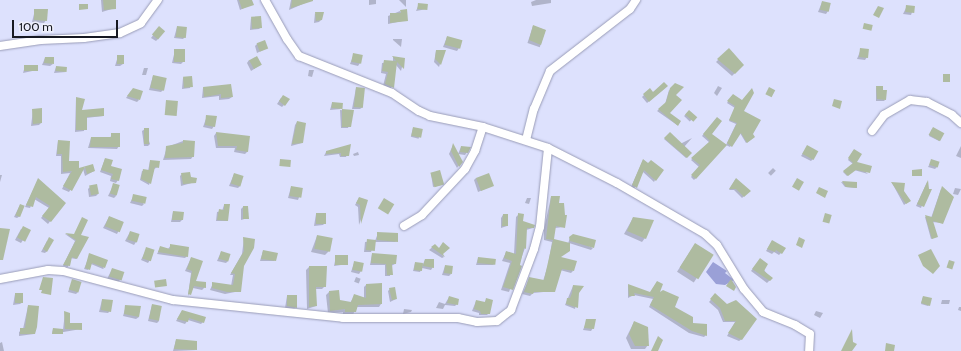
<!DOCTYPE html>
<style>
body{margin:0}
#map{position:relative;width:961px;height:351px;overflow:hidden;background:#dde1fd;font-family:Cabin,sans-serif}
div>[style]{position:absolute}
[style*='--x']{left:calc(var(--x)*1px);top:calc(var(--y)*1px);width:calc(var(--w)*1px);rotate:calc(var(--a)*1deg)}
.water>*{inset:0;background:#9aa0d7}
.shadow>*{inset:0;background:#0003;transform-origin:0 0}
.building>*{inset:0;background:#aebba0;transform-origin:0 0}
.roads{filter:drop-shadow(0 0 1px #999cb7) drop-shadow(0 0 1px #999cb7)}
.street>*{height:8px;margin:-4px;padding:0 4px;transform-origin:4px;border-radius:4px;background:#fff}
span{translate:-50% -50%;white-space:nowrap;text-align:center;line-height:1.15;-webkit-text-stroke:3.5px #eeeffb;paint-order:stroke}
.scale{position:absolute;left:12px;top:20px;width:106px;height:18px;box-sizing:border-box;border:2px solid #171922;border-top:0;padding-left:5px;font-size:12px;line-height:14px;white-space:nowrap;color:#171922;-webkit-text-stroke:3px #eeeffb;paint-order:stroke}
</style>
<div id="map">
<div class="water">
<div style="clip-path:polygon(713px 262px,727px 271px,725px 273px,734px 280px,725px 285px,716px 284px,706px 272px)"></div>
</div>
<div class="shadow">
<div style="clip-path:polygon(101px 0,115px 0,115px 8px,102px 12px)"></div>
<div style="clip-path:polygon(237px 0,251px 0,252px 4px,240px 10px)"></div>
<div style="clip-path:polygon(291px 0,304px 0,305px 3px,289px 10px)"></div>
<div style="clip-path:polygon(369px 0,376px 0,376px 4px,369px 5px)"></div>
<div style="clip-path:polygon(399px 0,406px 0,406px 7px)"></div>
<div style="clip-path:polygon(536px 0,551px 0,551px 3px,532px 6px,531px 2px)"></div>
<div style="clip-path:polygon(822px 2px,828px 11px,826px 14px,818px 12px)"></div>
<div style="clip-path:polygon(419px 4px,427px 9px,416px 11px)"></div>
<div style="clip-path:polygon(907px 6px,914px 7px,911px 15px,903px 14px)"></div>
<div style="clip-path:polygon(35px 10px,46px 20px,44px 23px,32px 22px)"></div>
<div style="clip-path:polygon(400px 11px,407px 20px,388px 24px,388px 16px)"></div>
<div style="clip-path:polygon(315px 13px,321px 20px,319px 22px,314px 23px)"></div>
<div style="clip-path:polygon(251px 18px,261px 27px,259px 29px,250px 30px)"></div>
<div style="left:533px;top:26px;width:13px;height:18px;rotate:18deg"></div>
<div style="clip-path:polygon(177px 27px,185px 37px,183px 39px,174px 38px)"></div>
<div style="clip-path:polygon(157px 30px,158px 39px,156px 41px,151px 38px)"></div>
<div style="clip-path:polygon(447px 37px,459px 48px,457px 51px,443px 47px)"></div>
<div style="clip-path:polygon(402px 39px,401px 47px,393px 40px,393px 39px)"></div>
<div style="clip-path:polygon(257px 44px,267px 48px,257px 53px,255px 46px)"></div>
<div style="clip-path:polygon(729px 49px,743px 65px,732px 76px,716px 62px)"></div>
<div style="clip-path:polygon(861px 49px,867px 57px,865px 60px,857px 59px)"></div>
<div style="clip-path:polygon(175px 50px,183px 62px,181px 64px,172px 63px)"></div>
<div style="clip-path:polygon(436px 51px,444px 51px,439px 67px,434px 62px)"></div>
<div style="clip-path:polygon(354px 54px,360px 63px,358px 66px,350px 64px)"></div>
<div style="clip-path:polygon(118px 56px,123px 64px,120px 66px,115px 66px)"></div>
<div style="clip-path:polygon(393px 57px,404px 59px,401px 71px,396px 65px,391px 89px,383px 86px,386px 74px,381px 73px,382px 63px,393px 62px)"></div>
<div style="clip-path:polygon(45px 58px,53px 64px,50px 66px,42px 65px)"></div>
<div style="clip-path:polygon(249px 60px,260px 65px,251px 71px,247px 63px)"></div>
<div style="clip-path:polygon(25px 66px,37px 70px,23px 73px)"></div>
<div style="clip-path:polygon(56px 67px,66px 72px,54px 73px)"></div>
<div style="clip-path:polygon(144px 68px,148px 68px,146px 75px,142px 75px)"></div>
<div style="clip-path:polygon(309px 70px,314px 70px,312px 77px,308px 76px)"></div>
<div style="clip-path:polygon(153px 76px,163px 90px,161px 92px,149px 90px)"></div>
<div style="clip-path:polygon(183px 78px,191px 78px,190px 88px,182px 89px)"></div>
<div style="clip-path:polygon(230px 85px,232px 97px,229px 99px,219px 100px,219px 96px,202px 98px,203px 88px)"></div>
<div style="clip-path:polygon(718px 86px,722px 88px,717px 96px,714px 93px)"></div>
<div style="clip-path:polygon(876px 87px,885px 100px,884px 101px,876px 101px)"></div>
<div style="clip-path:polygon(356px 88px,363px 107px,360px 109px,352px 109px)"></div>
<div style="clip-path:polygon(665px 88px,647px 103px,642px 97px,644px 95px)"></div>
<div style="clip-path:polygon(669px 90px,675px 95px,669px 113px,680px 122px,677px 125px,657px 111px,665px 104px)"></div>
<div style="clip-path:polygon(131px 91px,139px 100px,137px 102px,126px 98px)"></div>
<div style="clip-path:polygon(732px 96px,742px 111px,753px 138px,746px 143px,740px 133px,730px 147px,726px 145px,736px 124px,729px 121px,735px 108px,727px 103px)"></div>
<div style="clip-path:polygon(76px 98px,81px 111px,103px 116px,86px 118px,84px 131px,75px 132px)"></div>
<div style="clip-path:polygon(281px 98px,284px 105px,282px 107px,277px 104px)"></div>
<div style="clip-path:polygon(332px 103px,341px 109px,330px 110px)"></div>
<div style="clip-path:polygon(33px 110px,41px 123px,39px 125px,31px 126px)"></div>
<div style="clip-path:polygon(340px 110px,353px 111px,348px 128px,341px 128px)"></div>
<div style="left:689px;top:111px;width:8px;height:7px;rotate:45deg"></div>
<div style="clip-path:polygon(207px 116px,214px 126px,212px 129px,203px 127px)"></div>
<div style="clip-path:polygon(717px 118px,711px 134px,726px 145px,694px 180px,691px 177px,699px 167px,691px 160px,710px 143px,702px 136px)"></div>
<div style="clip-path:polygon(297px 122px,302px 143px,291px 146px,295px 125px)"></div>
<div style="left:413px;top:128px;width:8px;height:9px;rotate:14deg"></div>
<div style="clip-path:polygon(145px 129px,150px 144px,148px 146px,144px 146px,142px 131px)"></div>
<div style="clip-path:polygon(932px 129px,939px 140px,939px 141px,929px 136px)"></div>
<div style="clip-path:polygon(216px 133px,249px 137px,247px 152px,245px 154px,234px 152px,235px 148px,216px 148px,214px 136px)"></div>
<div style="clip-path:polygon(112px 134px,119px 146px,117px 149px,88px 148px,91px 138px,110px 138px)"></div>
<div style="clip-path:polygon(670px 134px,680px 144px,692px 138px,684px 147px,691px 153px,686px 158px,664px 139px)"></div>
<div style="clip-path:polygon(58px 141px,68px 162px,78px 170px,92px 165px,94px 171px,85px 176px,83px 169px,69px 192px,62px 189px,70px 173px,61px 174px,61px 156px,56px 156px)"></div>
<div style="clip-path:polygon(183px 141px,193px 156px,191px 159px,163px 160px,167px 147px)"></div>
<div style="clip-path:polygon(453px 145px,461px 162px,457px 168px,449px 154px)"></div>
<div style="clip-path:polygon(350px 146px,346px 157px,340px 157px,339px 154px,324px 156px,326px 152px)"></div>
<div style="clip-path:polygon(961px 146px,961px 158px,956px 156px)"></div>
<div style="clip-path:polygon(461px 147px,467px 152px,465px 155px,458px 154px)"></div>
<div style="clip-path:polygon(807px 147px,813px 159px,811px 161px,801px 156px)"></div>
<div style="clip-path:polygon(853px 151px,855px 163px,868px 174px,854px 170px,847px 176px,843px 172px,853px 164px,848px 160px)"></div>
<div style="clip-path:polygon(358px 152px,359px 155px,354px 156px,353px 154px)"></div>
<div style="clip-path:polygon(105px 159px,118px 180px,116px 183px,110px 181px,111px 176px,100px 172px)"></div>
<div style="clip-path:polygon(643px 160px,649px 164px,655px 180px,654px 182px,643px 172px,634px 189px,631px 187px)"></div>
<div style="clip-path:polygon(932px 160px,937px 167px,935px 169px,928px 167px)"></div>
<div style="clip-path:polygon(150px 161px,158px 167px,154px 169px,149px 185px,140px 180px,142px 171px,148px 171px)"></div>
<div style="left:773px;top:168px;width:4px;height:7px;rotate:45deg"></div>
<div style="clip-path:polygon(182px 174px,190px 178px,195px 182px,181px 186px,180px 176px)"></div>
<div style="clip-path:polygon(234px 174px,240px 186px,238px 188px,229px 186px)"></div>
<div style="clip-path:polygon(431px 174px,442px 184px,441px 185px,433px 187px)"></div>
<div style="clip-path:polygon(0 175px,2px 175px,0 182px)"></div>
<div style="clip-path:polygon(476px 178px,492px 186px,478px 192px,474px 180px)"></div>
<div style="clip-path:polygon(38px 180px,64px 203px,48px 224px,41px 218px,49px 208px,34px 199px,30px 208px,25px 207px)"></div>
<div style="clip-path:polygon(735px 180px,749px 191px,742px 198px,734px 190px,729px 190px)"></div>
<div style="clip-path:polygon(841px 182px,856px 183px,856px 188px,845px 187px)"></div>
<div style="clip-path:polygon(927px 182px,928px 190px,921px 208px,916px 206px)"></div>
<div style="clip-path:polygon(892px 183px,904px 184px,903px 191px,908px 202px,904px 205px)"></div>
<div style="clip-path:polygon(114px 184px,116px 196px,114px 198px,108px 196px)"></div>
<div style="clip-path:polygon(90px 187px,98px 194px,96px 196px,89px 197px,88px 189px)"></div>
<div style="clip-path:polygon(291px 187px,302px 189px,298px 200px,288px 198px)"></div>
<div style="clip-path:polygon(955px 188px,961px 189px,958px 195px,953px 194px)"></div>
<div style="clip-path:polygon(941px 189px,943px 223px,932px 222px,936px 237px,931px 239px,925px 217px,931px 218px)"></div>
<div style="clip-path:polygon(134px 195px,144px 204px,142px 206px,130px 203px)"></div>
<div style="clip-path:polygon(551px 197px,558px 204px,564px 227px,555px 228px,553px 240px,568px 244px,570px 237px,593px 248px,591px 250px,569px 243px,569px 251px,559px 257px,573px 271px,571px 273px,560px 270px,554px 291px,533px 293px,530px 296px,522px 294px,530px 278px,543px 281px,548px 265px,552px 242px,544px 240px,544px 229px)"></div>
<div style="clip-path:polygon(359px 198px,367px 201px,359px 225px,358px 207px,355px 205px)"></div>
<div style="clip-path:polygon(527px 198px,531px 198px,529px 204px,525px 203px)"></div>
<div style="clip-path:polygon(20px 205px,20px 216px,17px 218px,14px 217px)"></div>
<div style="clip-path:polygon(224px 205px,229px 205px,227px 221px,216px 221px,217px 212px,222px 211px)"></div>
<div style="clip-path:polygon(243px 207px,248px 218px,241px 220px,241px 209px)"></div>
<div style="clip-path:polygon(173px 212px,182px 220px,180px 222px,171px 222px)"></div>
<div style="clip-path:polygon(316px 214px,325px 223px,323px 225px,314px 226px)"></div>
<div style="clip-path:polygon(519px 214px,522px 222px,533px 228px,526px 230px,525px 248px,509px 292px,501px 290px,510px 263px,502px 261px,506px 252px,514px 254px,516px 217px)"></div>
<div style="clip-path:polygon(503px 215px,507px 226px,501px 228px,501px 218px)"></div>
<div style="clip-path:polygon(109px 217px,123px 222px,117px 234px,103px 228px)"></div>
<div style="clip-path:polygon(633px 218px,645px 238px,642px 242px,624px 234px)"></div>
<div style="clip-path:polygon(21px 229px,29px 231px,21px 243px,15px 240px)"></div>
<div style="clip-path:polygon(130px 232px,136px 242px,134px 245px,125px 241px)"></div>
<div style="clip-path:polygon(378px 233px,397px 242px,375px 242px,371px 252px,364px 252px,365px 242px,375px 241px)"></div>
<div style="clip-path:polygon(65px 234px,87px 237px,76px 259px,70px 258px,68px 267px,63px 266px,75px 241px)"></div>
<div style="clip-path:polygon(317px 236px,329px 251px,325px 255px,311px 252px)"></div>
<div style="clip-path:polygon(244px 238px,254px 240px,243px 265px,240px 291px,225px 294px,210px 290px,213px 283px,231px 286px,233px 275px,230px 275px,242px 254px)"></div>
<div style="clip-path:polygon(47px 241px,47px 251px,45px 253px,41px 252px)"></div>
<div style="clip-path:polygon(772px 241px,781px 253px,779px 255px,774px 252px,772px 254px,766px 251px)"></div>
<div style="left:695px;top:244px;width:20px;height:33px;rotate:33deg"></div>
<div style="clip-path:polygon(171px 245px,187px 256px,185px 258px,157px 254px,160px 248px,168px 249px)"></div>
<div style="clip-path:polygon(435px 245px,444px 257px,442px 258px,429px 250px)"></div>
<div style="clip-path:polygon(147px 248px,150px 260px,148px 263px,141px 260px)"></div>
<div style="clip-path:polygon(263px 251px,275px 261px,260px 261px)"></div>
<div style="clip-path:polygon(221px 252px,228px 261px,226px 263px,217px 261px)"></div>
<div style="clip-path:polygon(90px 254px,104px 268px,103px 269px,91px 264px,88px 270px,84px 269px)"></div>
<div style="clip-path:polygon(372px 254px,395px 264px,391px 266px,390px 276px,385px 276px,385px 265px,370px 265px)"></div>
<div style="clip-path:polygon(336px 256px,348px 264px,334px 266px)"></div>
<div style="clip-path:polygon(191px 258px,195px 281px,205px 287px,202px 290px,193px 288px,188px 296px,191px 273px,185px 271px)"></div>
<div style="clip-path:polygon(478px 258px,495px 265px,476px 265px)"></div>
<div style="clip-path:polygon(425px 260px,433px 267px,431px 270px,422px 268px,420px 272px,413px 271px,415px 263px,423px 264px)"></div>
<div style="clip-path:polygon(758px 262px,771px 279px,767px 283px,751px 271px)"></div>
<div style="clip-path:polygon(354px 263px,361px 271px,359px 274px,351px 272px)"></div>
<div style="clip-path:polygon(445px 266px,451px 274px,449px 276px,442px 275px)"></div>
<div style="clip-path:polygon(309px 267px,326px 267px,325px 286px,322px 289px,315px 289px,316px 306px,307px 309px,306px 270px)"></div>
<div style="clip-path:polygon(112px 269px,120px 280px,118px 282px,107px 279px)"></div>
<div style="left:356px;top:277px;width:5px;height:5px;rotate:22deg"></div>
<div style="clip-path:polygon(73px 280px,78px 292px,76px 294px,68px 292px)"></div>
<div style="clip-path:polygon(657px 282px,658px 294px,706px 335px,704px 337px,689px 333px,649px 307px,653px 299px,634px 295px,628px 298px,628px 285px,650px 293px)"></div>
<div style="clip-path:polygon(366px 285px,381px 304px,379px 307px,356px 307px,353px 315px,343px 314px,343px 312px,328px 313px,326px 295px,329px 292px,339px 301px,350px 303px,355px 295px,364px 298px,364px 287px)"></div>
<div style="clip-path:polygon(573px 286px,578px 293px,575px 309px,565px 305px)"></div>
<div style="clip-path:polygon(390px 289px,396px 299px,390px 302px,388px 291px)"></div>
<div style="clip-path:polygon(15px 294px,23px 302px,20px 304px,13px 305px)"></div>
<div style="clip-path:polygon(715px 295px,727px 305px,735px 302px,742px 339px,739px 341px,727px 336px,735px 322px,723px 322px,718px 310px,709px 302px)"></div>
<div style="clip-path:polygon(287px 296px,296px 307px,294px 309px,285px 308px)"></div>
<div style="clip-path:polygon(449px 297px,457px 304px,455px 306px,445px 305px,443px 309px,436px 308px,439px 302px,445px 304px)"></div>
<div style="clip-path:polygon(923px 297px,929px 305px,928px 306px,921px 304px)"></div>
<div style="clip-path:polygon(487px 299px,489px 313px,487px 315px,479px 315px,479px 313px,472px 311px,476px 301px,484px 303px)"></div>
<div style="clip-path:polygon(102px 300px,110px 311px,108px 313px,99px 312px)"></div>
<div style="clip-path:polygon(942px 300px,950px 300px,949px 304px,941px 304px)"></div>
<div style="clip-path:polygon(152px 305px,159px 321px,157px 323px,148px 321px)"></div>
<div style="clip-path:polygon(28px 306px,34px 334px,19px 336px,19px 332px,23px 329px)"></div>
<div style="clip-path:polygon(126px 306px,139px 317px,136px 319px,123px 316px)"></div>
<div style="clip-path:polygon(959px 307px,961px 307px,961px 311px,958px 310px)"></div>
<div style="clip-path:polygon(404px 309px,412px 310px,411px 312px,403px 314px)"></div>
<div style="clip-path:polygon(182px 311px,203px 322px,201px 324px,188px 320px,185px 324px,176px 321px)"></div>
<div style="clip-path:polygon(816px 311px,823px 313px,820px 318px,814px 315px)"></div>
<div style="clip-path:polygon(65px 312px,69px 324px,81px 329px,52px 334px,53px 329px,63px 330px)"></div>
<div style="clip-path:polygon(587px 320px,593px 328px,591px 331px,583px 330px)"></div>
<div style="clip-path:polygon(634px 322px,648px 345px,645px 349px,631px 349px,626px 338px)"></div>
<div style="clip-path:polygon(176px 340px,196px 350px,173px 351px)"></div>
<div style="clip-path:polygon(2px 342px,4px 351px,0 351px,0 343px)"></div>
</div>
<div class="building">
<div style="clip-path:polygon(103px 0,116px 0,116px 9px,104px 10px)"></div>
<div style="clip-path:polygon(239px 0,252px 0,254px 5px,242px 9px)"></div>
<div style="clip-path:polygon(292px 0,313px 0,313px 1px,291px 8px)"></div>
<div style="left:822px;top:1px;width:9px;height:9px;rotate:13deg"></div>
<div style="left:418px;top:3px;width:10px;height:6px;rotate:6deg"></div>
<div style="clip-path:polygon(79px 4px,88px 4px,88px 9px,79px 10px)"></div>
<div style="left:906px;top:5px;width:9px;height:7px;rotate:6deg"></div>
<div style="clip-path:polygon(878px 6px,884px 8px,879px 18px,873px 15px)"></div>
<div style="clip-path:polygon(34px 9px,48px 9px,47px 21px,34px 20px)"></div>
<div style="clip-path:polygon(407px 9px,408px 21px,390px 23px,390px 13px,401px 13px,400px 10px)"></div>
<div style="clip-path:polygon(315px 12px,324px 12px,322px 20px,316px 21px)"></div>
<div style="left:261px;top:16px;width:12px;height:10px;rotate:85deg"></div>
<div style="left:864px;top:23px;width:9px;height:6px;rotate:13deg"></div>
<div style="clip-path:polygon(533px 25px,546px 30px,541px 45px,529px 40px)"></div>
<div style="left:159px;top:26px;width:8px;height:11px;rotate:40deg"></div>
<div style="left:177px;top:26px;width:10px;height:11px;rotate:6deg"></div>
<div style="left:447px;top:36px;width:16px;height:9px;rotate:15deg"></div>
<div style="left:265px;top:40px;width:9px;height:9px;rotate:69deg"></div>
<div style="clip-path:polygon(729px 48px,744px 65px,735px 74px,717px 59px)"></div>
<div style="left:860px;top:48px;width:9px;height:9px;rotate:6deg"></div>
<div style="left:174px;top:49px;width:11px;height:13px"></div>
<div style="clip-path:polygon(436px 50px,446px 50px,441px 65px,435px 59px)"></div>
<div style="left:353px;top:53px;width:10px;height:9px;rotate:11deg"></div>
<div style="left:117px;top:55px;width:7px;height:9px"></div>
<div style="left:257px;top:56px;width:10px;height:9px;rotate:61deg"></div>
<div style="clip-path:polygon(392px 56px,405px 58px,404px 69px,397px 62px,394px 88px,385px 84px,388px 72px,382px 71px,384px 60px,396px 61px)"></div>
<div style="clip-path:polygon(45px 57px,54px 57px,54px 64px,44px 63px)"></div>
<div style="left:24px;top:65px;width:14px;height:6px"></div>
<div style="left:56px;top:66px;width:11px;height:5px;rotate:5deg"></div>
<div style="left:943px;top:74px;width:7px;height:8px"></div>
<div style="left:153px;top:75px;width:14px;height:13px;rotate:12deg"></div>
<div style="left:192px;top:76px;width:11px;height:9px;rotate:85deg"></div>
<div style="clip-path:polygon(664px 82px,668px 86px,649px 102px,643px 94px,650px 88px,653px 92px)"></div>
<div style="clip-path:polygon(675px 83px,684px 87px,676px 95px,682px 100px,670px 113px,681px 121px,678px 126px,658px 109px,666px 102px,670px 88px)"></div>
<div style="clip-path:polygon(231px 84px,233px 97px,221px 98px,221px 94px,204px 97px,203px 87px)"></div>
<div style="clip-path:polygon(876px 86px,883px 86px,883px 90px,887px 90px,886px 100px,877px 99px)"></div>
<div style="left:356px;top:87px;width:9px;height:20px;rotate:6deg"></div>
<div style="left:769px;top:87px;width:7px;height:8px;rotate:27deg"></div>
<div style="clip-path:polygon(133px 88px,143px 91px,140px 100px,127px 96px)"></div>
<div style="clip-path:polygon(752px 88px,754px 93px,744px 111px,761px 120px,753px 134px,755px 137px,747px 143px,741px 133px,732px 147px,727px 143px,737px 123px,729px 120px,735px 106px,727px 101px,733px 94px,742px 100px)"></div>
<div style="clip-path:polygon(283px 95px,290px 99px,285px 106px,279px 101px)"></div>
<div style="clip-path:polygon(76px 97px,85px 99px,82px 110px,104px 108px,104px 116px,87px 117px,87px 130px,76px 130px)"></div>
<div style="clip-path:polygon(834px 99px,842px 101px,840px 109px,832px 106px)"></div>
<div style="left:166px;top:100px;width:12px;height:15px;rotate:5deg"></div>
<div style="left:332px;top:102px;width:11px;height:6px;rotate:5deg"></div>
<div style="clip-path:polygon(42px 108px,42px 123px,33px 124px,32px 109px)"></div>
<div style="clip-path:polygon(342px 109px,354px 110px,351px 127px,342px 127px)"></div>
<div style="left:689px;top:110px;width:11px;height:6px;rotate:41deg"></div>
<div style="clip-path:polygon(206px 115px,217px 116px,215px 127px,205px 125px)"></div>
<div style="clip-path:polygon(717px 117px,722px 121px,712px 134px,727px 145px,696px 179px,691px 175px,700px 165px,691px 158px,710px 141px,703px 134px)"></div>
<div style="clip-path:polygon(297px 121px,306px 123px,303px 143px,292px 144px)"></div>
<div style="left:413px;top:127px;width:10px;height:9px;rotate:11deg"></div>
<div style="left:933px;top:127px;width:13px;height:9px;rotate:29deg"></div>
<div style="left:144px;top:128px;width:5px;height:16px"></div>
<div style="clip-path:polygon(216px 132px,250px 136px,248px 152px,236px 150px,237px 146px,218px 146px)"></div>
<div style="clip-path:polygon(670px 132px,692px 153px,687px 158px,664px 138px)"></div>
<div style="clip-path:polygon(111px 133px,120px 133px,120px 147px,90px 147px,91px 137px,111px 137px)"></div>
<div style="clip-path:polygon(58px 140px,70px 141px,69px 161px,79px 161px,79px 168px,93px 164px,95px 171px,87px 174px,85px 167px,72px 191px,63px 186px,72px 171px,63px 172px,62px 154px,57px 154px)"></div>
<div style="clip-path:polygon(183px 140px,195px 141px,194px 157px,165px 158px,166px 146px,183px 143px)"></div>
<div style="clip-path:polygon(453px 143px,463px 162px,459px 167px,451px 151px)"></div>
<div style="clip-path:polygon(351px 144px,349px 156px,341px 156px,341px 153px,326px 154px,326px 151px)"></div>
<div style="left:807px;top:145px;width:13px;height:10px;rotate:29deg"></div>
<div style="clip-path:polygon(461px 146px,471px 147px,468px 153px,460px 152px)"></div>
<div style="clip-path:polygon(854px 149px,862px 154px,857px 162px,872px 166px,870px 173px,856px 170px,848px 176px,843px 171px,853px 163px,848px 158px)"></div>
<div style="clip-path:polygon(105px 158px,113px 160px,111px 166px,122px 169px,119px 181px,111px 179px,113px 174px,101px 170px)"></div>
<div style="left:280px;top:159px;width:11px;height:7px;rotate:5deg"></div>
<div style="clip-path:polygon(643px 159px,648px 163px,651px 160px,664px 170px,656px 181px,644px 170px,637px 188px,632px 185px)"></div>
<div style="left:931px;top:159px;width:9px;height:6px;rotate:18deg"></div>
<div style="clip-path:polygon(150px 160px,160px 161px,159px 168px,155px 167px,151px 184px,141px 179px,143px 169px,149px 170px)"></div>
<div style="clip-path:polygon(922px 169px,922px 176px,912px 176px,912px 170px)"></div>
<div style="left:440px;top:170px;width:15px;height:10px;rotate:74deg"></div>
<div style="clip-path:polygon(190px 172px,191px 177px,197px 178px,196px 183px,183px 184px,181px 173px)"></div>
<div style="left:234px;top:173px;width:10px;height:11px;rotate:17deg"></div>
<div style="left:489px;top:173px;width:14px;height:14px;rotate:69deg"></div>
<div style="clip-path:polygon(38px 178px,66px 203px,51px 222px,42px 216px,50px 206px,36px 197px,33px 207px,26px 205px)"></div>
<div style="clip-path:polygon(736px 178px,751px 191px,744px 197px,736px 189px,729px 189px)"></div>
<div style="left:797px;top:178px;width:8px;height:10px;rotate:30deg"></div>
<div style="clip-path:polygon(928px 180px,929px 189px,932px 189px,924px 207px,917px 204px)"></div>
<div style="clip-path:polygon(842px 181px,857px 182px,857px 188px,846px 187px)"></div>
<div style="clip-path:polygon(891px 182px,905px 183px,904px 191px,911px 201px,906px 204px)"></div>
<div style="left:113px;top:183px;width:7px;height:11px;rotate:16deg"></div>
<div style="left:97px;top:184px;width:10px;height:8px;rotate:79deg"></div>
<div style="left:291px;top:186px;width:12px;height:10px;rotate:9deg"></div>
<div style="clip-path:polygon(942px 186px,954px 197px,943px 224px,933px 221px,938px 237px,932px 239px,925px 215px,932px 217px)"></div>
<div style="clip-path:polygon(819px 187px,828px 191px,825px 198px,816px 193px)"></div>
<div style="left:133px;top:194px;width:14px;height:7px;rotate:12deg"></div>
<div style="clip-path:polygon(551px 196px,560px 196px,559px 203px,564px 203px,565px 215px,567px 215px,565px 228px,556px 226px,554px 239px,570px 243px,570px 251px,561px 257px,577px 261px,574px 271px,562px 269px,555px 292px,534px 292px,533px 294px,524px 292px,529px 277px,544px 280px,553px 240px,546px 239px)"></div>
<div style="clip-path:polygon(359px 197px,368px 200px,361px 224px,360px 205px,356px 203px)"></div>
<div style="left:384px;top:198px;width:12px;height:12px;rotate:31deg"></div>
<div style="left:20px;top:204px;width:5px;height:12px;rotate:22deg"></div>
<div style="clip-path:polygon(224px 204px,230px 204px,228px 221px,217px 220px,219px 209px,224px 210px)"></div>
<div style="clip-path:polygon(243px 206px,248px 206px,249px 219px,243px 219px)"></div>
<div style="clip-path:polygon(173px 211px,184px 212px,183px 220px,172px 220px)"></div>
<div style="left:316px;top:213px;width:10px;height:11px"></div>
<div style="clip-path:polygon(518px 213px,524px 214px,523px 221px,535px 225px,534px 228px,527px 228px,526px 249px,524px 248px,520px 265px,522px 266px,513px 290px,503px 287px,512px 261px,504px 258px,506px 251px,516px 254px)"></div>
<div style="left:825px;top:213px;width:7px;height:9px;rotate:16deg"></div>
<div style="clip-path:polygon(503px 214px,508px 214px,508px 226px,502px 226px)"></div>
<div style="left:109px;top:216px;width:16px;height:11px;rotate:22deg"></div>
<div style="clip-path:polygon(82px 217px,88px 220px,81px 235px,89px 237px,77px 259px,72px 257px,70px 266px,63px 265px,76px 240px,65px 233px,74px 234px)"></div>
<div style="clip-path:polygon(633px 217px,654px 220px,646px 239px,627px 231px)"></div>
<div style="left:23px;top:226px;width:9px;height:13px;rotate:27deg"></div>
<div style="clip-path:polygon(0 228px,10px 229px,3px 260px,0 260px)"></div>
<div style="left:130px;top:231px;width:10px;height:9px;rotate:17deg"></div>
<div style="clip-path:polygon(377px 232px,398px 233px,398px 242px,377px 240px)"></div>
<div style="clip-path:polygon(573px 234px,596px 240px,594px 248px,570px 241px,569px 237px)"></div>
<div style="left:317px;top:235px;width:16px;height:14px;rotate:11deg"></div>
<div style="clip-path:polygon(49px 237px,54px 240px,47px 252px,43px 249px)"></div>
<div style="clip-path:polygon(243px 237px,255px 239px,254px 248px,244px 266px,241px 292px,227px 292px,212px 288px,212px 282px,233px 285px,235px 274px,231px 273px,244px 251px)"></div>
<div style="clip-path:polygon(799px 237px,805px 240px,802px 248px,796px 245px)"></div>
<div style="left:367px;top:239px;width:9px;height:11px;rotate:6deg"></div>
<div style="clip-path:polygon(772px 240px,786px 248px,782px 254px,776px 250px,775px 252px,767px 249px)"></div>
<div style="clip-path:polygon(443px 242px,450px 248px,443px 254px,445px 257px,431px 247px,435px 244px,439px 248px)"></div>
<div style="left:695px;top:243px;width:22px;height:29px;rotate:32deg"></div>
<div style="clip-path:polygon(170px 244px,189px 247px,188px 257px,158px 252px,160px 246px,170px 249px)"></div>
<div style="left:146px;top:247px;width:9px;height:12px;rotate:18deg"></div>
<div style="clip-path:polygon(931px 249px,940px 266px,933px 274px,923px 266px,918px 255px)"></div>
<div style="clip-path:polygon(263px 250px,278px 253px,276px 261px,261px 259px)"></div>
<div style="left:221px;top:251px;width:10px;height:8px;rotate:17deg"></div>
<div style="clip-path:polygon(89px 253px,108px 260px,105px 268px,92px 263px,90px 270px,85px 268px)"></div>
<div style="clip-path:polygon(372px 253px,397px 255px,396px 264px,392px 264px,393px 275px,387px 275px,386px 264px,371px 263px)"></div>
<div style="left:335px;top:255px;width:13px;height:10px"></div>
<div style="clip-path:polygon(191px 257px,203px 261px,196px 281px,206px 282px,206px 288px,194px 286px,191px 295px,188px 294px,192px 271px,187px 269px)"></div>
<div style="left:478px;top:257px;width:18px;height:6px;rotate:6deg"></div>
<div style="clip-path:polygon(760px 258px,768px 264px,764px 271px,773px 278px,770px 281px,752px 269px)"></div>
<div style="clip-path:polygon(425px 259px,434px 259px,434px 268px,423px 266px)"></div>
<div style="left:949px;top:260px;width:6px;height:8px;rotate:18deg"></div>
<div style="left:354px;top:261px;width:10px;height:9px;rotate:11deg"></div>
<div style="left:415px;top:262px;width:8px;height:8px;rotate:7deg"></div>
<div style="left:445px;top:265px;width:8px;height:8px;rotate:7deg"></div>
<div style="clip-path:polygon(309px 266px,327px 266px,326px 287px,316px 287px,317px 306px,309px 307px)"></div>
<div style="left:112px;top:268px;width:13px;height:9px;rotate:18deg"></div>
<div style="clip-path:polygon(43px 277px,53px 278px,51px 295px,41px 293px,42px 290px,39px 290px)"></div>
<div style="left:72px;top:279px;width:10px;height:11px;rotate:17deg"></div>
<div style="left:166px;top:279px;width:7px;height:12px;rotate:82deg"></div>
<div style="clip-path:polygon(731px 279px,736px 287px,734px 291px,726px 286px)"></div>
<div style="clip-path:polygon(657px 281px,663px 284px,660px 292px,663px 290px,679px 297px,675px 307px,693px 317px,693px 323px,707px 324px,707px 336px,692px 331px,650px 305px,654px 297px,634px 293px,635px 296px,629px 296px,628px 284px,650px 292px)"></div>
<div style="clip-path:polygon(382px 283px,382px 304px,358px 305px,356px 312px,345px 312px,345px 309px,330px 311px,329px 291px,339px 290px,340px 300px,351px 302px,354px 294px,366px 298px,366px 284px)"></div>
<div style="clip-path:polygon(573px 285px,584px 286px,579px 293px,578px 308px,566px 304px,567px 298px,570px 298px,572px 293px)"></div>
<div style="clip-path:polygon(395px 287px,397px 299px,392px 300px,389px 288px)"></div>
<div style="left:15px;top:293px;width:8px;height:10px"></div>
<div style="clip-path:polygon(715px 293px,727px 304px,736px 300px,757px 319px,742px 340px,728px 333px,736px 321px,725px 321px,720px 308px,710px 299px)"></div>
<div style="clip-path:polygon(287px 295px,297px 295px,297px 308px,287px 306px)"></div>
<div style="clip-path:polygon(449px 296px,459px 299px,458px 305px,447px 303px)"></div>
<div style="clip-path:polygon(923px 296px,932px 298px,930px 306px,921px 303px)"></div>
<div style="clip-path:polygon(486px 298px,493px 300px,490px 314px,481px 314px,480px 311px,474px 309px,476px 300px,485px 302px)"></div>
<div style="clip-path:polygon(102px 299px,113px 300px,111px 312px,101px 310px)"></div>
<div style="left:152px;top:304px;width:10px;height:15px;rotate:11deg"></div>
<div style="clip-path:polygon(28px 305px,39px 306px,37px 327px,35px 334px,20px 334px,20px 328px,25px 328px)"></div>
<div style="clip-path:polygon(125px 305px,141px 306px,139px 317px,124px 314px)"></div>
<div style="clip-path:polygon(182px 310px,206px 317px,204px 323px,189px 318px,188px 322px,177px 319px)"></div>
<div style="clip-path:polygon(64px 311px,70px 313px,70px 323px,82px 323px,82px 330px,65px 329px)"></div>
<div style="clip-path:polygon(586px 319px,596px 319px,594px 329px,584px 328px)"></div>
<div style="clip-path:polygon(634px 321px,648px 327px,649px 346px,635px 346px,629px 334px)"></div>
<div style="clip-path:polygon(53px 328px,63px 329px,63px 334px,52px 334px)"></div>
<div style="clip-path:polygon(852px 329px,853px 342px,857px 344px,852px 351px,841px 351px)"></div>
<div style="clip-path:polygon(658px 336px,663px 340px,658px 351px,651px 351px)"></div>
<div style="clip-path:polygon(176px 339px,197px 341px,197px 350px,174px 349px)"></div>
<div style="clip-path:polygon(886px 343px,895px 345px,894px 351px,885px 351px)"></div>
</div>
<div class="roads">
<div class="street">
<div style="--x:265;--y:0;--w:45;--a:60.6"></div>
<div style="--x:287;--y:39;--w:21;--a:55"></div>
<div style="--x:299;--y:56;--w:100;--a:21.7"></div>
<div style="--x:392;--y:93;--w:32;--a:34"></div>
<div style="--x:419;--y:111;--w:12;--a:24"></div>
<div style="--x:430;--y:116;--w:54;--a:11.7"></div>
<div style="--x:483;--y:127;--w:68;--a:17.9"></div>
<div style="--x:548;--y:148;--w:77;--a:26.9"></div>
<div style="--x:617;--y:183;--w:102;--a:30.1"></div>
<div style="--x:705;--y:234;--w:16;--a:43"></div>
<div style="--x:717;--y:245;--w:52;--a:58.5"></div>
<div style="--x:744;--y:289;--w:30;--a:50"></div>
<div style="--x:763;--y:312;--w:35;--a:22"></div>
<div style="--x:795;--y:325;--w:17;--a:31"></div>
<div style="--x:810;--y:334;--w:17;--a:93"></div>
<div style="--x:0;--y:46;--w:41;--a:-8.3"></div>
<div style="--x:41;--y:40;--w:43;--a:-2.7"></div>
<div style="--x:84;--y:38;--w:36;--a:-8"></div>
<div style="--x:120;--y:33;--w:23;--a:-25"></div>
<div style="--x:141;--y:23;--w:29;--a:-54"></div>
<div style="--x:872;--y:131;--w:20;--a:-53"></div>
<div style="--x:884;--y:115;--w:30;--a:-30"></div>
<div style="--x:910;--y:100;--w:17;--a:7"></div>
<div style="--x:927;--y:102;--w:28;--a:27"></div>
<div style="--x:952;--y:115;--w:12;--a:42"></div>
<div style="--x:526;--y:140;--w:32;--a:-76"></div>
<div style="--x:534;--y:109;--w:41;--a:-67.2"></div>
<div style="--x:550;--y:71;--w:101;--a:-37.8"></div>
<div style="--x:630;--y:9;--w:11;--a:-56"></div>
<div style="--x:404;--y:226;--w:21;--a:-31"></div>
<div style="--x:422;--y:215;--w:63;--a:-46.9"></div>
<div style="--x:465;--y:169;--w:21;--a:-61"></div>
<div style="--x:475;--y:151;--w:25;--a:-72"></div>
<div style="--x:0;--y:279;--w:49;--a:-10.6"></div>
<div style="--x:48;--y:270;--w:15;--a:4"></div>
<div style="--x:63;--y:271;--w:114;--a:14.8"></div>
<div style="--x:173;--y:300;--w:171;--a:6"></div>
<div style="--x:343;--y:318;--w:115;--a:0"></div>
<div style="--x:458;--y:318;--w:19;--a:12"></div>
<div style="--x:477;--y:322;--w:20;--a:-3"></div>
<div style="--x:497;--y:321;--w:18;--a:-38"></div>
<div style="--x:511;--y:310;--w:65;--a:-69.3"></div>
<div style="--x:534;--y:249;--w:23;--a:-75"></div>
<div style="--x:540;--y:227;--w:79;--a:-84.2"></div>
</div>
</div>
<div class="scale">100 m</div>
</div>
